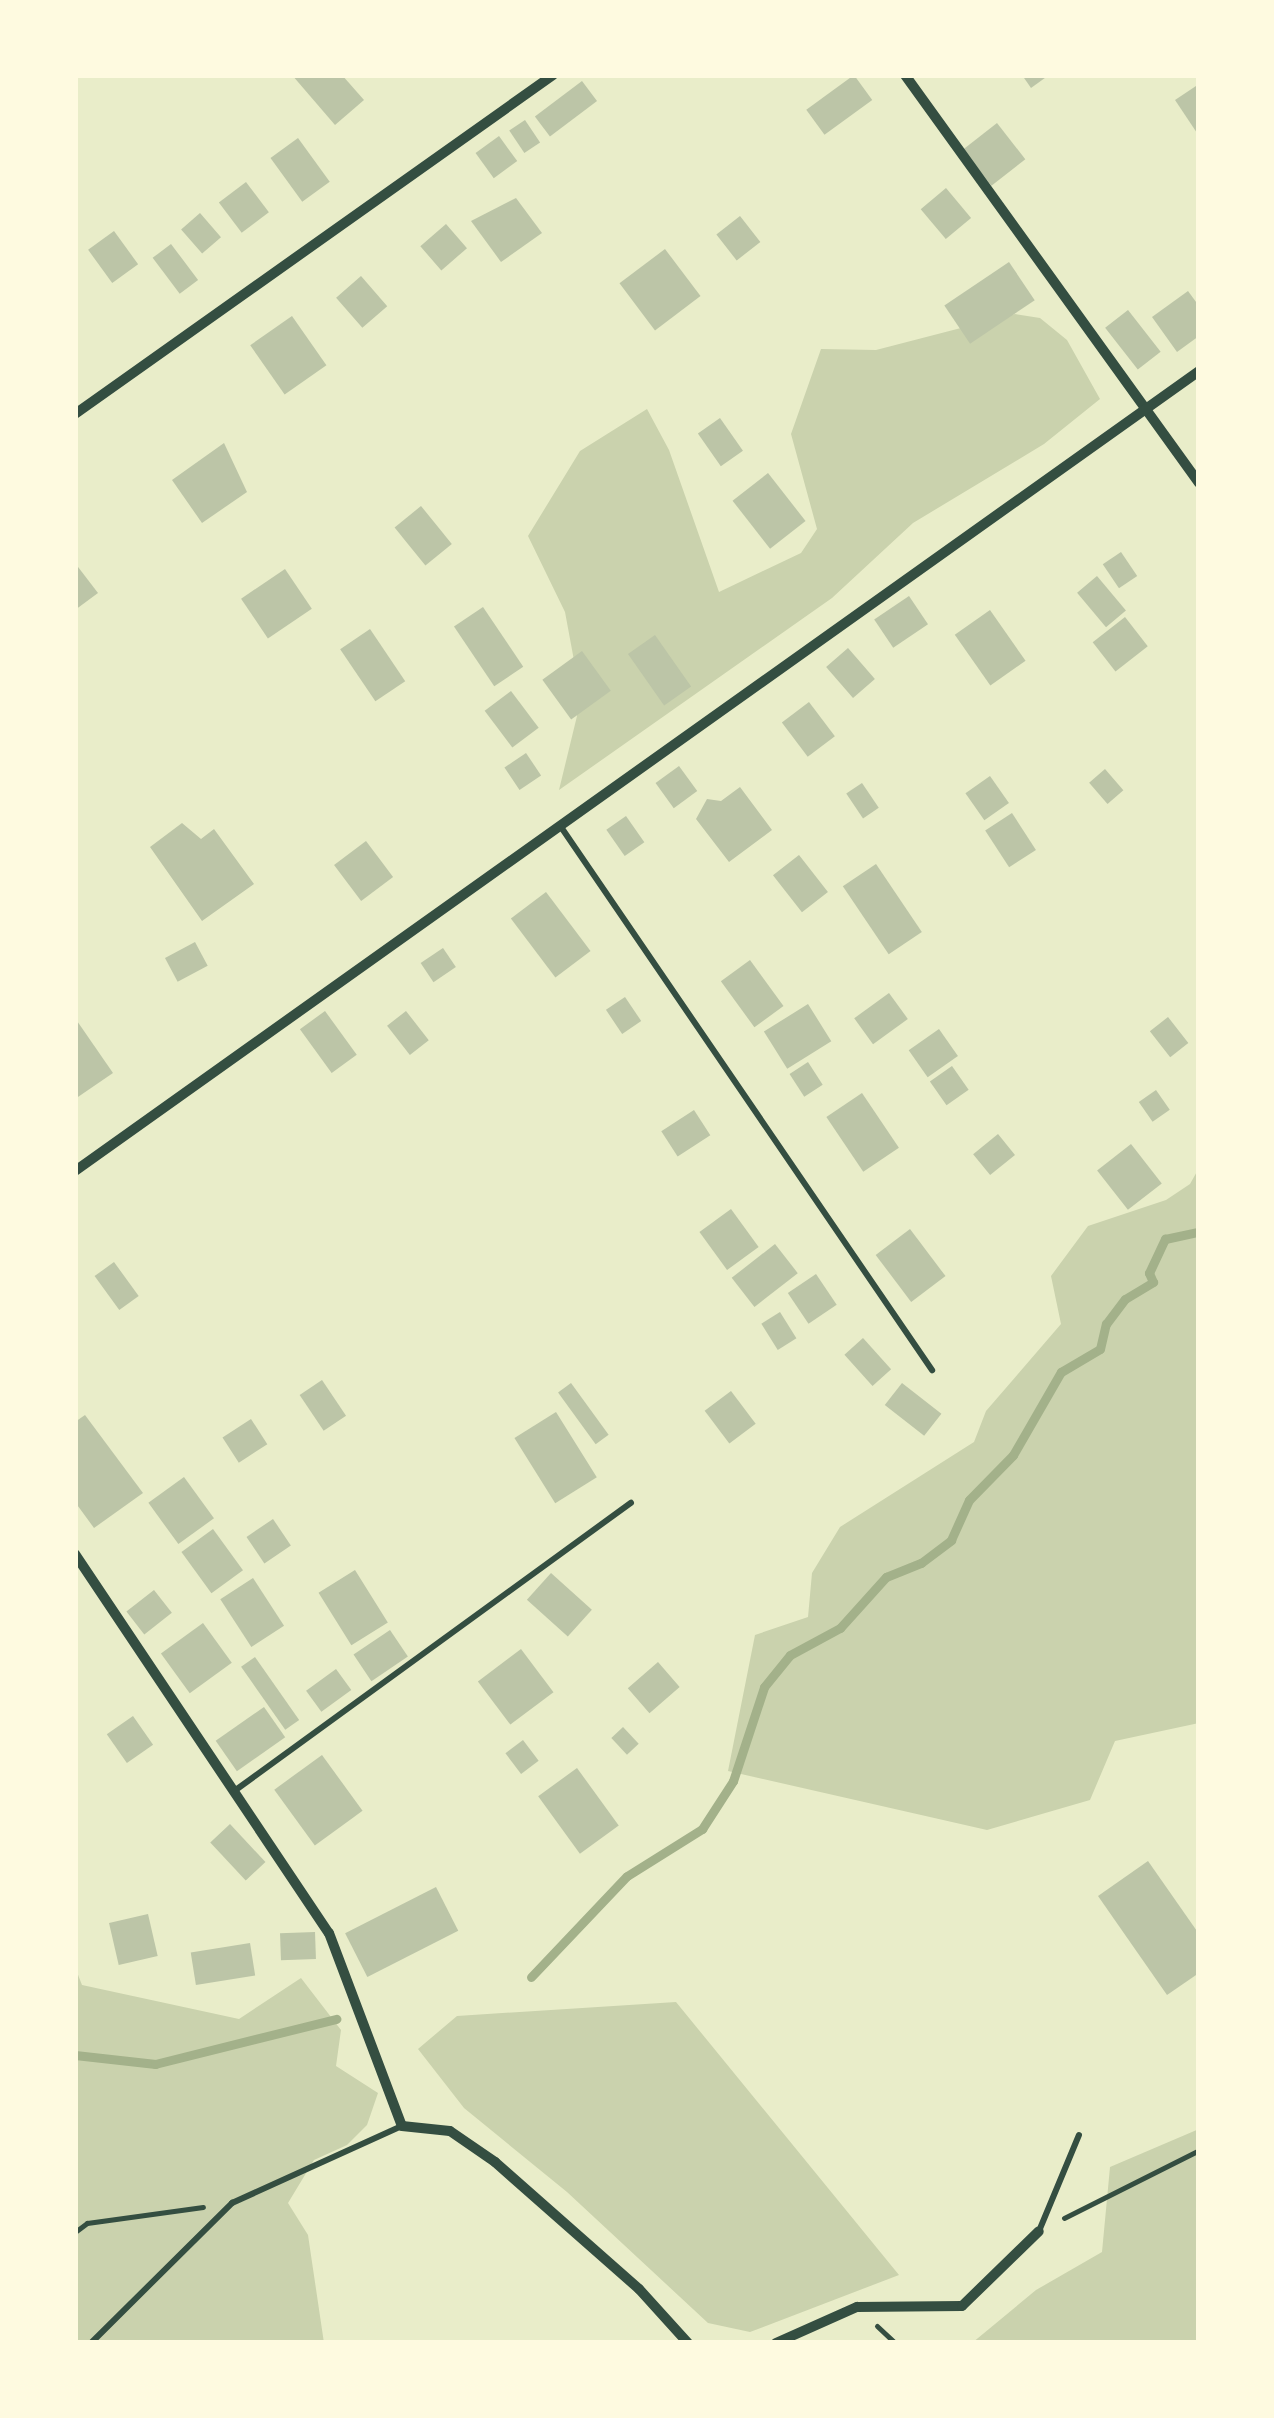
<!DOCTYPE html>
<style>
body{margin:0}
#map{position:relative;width:1274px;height:2418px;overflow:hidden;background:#e9edc9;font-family:Merriweather,serif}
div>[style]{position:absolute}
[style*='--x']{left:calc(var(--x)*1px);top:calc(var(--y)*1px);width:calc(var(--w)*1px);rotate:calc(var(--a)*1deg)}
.green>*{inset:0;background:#cad2ad}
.stream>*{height:9px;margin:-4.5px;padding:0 4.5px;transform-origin:4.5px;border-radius:4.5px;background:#a3b18a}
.building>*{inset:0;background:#bcc5a7;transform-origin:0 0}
.path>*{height:5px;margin:-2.5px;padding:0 2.5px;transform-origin:2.5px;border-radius:2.5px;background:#344e41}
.service>*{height:6px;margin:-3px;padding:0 3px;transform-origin:3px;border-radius:3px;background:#344e41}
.minor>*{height:10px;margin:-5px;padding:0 5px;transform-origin:5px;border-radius:5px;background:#344e41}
span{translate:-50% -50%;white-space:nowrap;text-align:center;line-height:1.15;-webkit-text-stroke:9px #fefae0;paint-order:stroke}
.frame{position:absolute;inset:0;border:78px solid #fefae0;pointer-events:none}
</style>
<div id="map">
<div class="green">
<div style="clip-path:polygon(1015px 314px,1040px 318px,1067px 340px,1100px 399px,1044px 444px,913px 523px,832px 598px,559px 790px,577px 716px,578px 682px,565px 612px,528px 536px,580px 451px,647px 409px,669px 450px,719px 592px,801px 553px,817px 529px,791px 434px,821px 349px,876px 350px)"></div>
<div style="clip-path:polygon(1199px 1168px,1199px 1723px,1115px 1741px,1090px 1800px,987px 1830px,728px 1771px,755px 1635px,808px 1617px,812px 1573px,840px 1527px,974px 1442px,986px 1411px,1061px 1324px,1051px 1276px,1088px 1226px,1166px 1200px,1190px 1184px)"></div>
<div style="clip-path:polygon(75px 1967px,82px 1985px,239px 2019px,301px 1978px,341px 2030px,336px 2066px,378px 2093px,367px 2125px,347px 2145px,314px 2160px,288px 2203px,308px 2235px,324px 2343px,75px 2343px)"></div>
<div style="clip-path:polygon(676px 2002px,899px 2275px,750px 2332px,708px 2323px,567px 2192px,464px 2108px,418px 2049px,457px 2016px)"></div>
<div style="clip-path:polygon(1199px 2129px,1199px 2343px,972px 2343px,1036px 2290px,1102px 2252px,1110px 2167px)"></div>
</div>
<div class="stream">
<div style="--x:531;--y:1977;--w:139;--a:-46.5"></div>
<div style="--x:627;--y:1876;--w:89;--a:-32.1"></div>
<div style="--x:702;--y:1829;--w:57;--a:-57.1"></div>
<div style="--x:733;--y:1781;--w:99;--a:-71.7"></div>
<div style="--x:764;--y:1687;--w:41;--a:-50.9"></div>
<div style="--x:790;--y:1655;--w:57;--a:-28.4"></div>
<div style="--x:840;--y:1628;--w:69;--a:-48"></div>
<div style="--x:886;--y:1577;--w:38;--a:-22"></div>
<div style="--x:921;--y:1563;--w:38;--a:-37"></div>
<div style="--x:951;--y:1540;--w:44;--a:-65.8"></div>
<div style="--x:969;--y:1500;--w:63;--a:-45.6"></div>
<div style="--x:1013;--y:1455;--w:96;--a:-60"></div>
<div style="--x:1061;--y:1372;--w:45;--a:-30.5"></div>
<div style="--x:1100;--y:1349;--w:26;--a:-77"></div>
<div style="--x:1106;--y:1324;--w:31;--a:-53"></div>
<div style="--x:1125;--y:1299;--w:33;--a:-31"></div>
<div style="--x:1153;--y:1282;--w:10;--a:-114"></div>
<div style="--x:1149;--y:1273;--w:38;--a:-65"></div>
<div style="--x:1165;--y:1239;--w:35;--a:-12"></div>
<div style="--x:75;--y:2055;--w:81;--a:6.4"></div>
<div style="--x:155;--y:2064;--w:187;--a:-14"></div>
</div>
<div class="building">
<div style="clip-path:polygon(292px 75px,342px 75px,364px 100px,335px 125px)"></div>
<div style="left:854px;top:75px;width:31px;height:59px;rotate:54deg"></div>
<div style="clip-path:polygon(1022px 75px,1049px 75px,1031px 88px)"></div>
<div style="left:582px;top:81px;width:25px;height:59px;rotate:53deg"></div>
<div style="clip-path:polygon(1199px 84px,1199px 136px,1175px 100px)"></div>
<div style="left:525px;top:120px;width:27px;height:19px;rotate:56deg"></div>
<div style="left:997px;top:123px;width:46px;height:43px;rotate:52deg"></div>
<div style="left:499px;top:136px;width:31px;height:29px;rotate:54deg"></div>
<div style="left:298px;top:138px;width:54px;height:34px;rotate:54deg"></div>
<div style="left:246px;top:182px;width:38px;height:34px;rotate:53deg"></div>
<div style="left:946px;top:188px;width:39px;height:33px;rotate:50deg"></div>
<div style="clip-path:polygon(516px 198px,542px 233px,501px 262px,471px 221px)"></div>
<div style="left:200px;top:213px;width:32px;height:25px;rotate:49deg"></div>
<div style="left:740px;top:216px;width:33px;height:30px;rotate:52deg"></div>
<div style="left:446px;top:224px;width:32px;height:34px;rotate:49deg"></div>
<div style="left:114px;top:231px;width:41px;height:32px;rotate:54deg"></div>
<div style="left:171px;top:244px;width:45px;height:23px;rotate:53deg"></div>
<div style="left:665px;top:249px;width:59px;height:57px;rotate:53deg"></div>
<div style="left:1009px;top:262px;width:46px;height:78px;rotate:56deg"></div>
<div style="left:361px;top:276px;width:40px;height:33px;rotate:49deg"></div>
<div style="clip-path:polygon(1188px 291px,1199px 306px,1199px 336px,1177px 352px,1152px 317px)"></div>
<div style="left:1128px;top:310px;width:53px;height:29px;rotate:52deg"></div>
<div style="left:292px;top:316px;width:60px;height:51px;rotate:55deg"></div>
<div style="left:720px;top:418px;width:40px;height:27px;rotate:55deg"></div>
<div style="clip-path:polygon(224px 443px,247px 492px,202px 523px,172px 480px)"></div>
<div style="left:768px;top:473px;width:61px;height:45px;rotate:52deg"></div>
<div style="left:421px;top:506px;width:49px;height:34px;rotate:51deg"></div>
<div style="left:1121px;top:552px;width:29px;height:22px;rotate:56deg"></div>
<div style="clip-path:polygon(75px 563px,98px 593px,75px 610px)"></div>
<div style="left:285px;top:569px;width:48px;height:53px;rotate:56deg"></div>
<div style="left:1097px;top:576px;width:45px;height:26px;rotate:50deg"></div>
<div style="left:909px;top:596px;width:34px;height:42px;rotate:56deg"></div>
<div style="left:483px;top:607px;width:72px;height:35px;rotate:56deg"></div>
<div style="left:990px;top:610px;width:62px;height:43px;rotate:55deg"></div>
<div style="left:1125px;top:617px;width:37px;height:41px;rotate:52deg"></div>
<div style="left:370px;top:629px;width:63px;height:36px;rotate:56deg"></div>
<div style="left:655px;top:635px;width:63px;height:33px;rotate:55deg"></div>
<div style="left:848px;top:648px;width:41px;height:29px;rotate:49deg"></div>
<div style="left:582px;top:651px;width:49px;height:49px;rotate:54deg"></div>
<div style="left:511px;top:691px;width:46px;height:33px;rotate:53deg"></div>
<div style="left:809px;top:702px;width:43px;height:34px;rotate:53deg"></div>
<div style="left:526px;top:753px;width:27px;height:26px;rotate:56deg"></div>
<div style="left:679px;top:766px;width:31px;height:29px;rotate:54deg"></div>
<div style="left:1105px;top:769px;width:28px;height:21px;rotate:49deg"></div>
<div style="left:990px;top:776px;width:33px;height:30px;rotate:55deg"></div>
<div style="left:862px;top:783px;width:30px;height:19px;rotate:56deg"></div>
<div style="clip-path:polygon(740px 787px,772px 830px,729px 862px,696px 819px,707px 799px,721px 801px)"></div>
<div style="left:1012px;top:813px;width:44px;height:32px;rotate:57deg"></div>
<div style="left:626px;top:816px;width:32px;height:24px;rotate:55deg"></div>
<div style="clip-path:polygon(182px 823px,201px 839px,214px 829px,254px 884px,202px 921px,150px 847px)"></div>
<div style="left:366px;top:841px;width:45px;height:40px;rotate:53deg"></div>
<div style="left:799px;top:855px;width:47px;height:33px;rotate:52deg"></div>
<div style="left:876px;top:864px;width:82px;height:40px;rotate:56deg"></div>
<div style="left:546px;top:892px;width:74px;height:44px;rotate:53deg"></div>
<div style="left:195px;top:942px;width:27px;height:34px;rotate:62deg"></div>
<div style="left:443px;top:948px;width:23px;height:27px;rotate:56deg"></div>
<div style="left:750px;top:960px;width:57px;height:36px;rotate:54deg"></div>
<div style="left:889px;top:993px;width:32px;height:43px;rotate:54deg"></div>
<div style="left:625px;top:997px;width:29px;height:23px;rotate:56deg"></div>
<div style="left:808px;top:1004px;width:44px;height:52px;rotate:58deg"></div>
<div style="left:325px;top:1011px;width:54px;height:31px;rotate:54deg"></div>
<div style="left:406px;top:1011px;width:37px;height:24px;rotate:52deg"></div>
<div style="left:1168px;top:1017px;width:33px;height:23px;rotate:52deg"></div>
<div style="clip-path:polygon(75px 1018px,113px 1073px,75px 1099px)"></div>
<div style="left:939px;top:1029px;width:33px;height:37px;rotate:55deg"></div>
<div style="left:808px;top:1062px;width:27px;height:22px;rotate:57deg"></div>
<div style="left:952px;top:1066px;width:29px;height:27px;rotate:55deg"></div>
<div style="left:1156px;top:1090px;width:24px;height:21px;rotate:55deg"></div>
<div style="left:862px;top:1093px;width:66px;height:43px;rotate:56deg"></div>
<div style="left:694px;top:1110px;width:30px;height:39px;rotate:57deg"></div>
<div style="left:998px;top:1134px;width:27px;height:32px;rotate:51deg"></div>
<div style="left:1131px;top:1144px;width:50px;height:43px;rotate:52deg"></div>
<div style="left:731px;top:1209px;width:47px;height:39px;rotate:54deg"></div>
<div style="left:910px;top:1229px;width:59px;height:43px;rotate:53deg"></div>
<div style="left:775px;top:1244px;width:37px;height:55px;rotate:52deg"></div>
<div style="left:114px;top:1262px;width:42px;height:24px;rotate:54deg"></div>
<div style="left:816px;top:1274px;width:37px;height:34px;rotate:56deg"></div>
<div style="left:780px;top:1312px;width:31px;height:22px;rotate:58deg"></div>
<div style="left:863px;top:1338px;width:42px;height:25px;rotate:48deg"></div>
<div style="left:322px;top:1380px;width:43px;height:27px;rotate:56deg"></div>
<div style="left:571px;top:1383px;width:64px;height:16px;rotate:54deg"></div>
<div style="left:902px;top:1383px;width:50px;height:28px;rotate:38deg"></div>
<div style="left:731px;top:1391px;width:41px;height:33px;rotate:53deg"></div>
<div style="left:556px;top:1412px;width:77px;height:49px;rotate:58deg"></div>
<div style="clip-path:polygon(85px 1415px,143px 1493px,94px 1528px,75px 1502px,75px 1422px)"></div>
<div style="left:251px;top:1419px;width:30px;height:34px;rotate:57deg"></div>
<div style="left:184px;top:1477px;width:51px;height:44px;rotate:54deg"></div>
<div style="left:273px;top:1519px;width:32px;height:32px;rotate:56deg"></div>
<div style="left:213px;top:1529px;width:51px;height:39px;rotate:54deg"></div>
<div style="left:355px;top:1570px;width:62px;height:43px;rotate:58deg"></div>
<div style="left:551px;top:1573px;width:55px;height:36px;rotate:42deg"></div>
<div style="left:253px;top:1578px;width:57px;height:39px;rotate:57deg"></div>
<div style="left:154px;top:1590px;width:29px;height:35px;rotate:52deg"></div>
<div style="left:203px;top:1623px;width:49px;height:52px;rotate:54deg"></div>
<div style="left:390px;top:1630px;width:32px;height:44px;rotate:56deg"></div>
<div style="left:521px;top:1649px;width:54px;height:54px;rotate:53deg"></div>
<div style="left:255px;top:1657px;width:77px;height:17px;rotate:55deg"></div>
<div style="left:658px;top:1662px;width:33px;height:40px;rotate:49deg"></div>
<div style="left:336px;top:1669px;width:26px;height:37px;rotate:54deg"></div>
<div style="left:264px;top:1707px;width:37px;height:59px;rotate:55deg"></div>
<div style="left:133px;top:1716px;width:35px;height:32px;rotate:55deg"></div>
<div style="left:623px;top:1727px;width:23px;height:16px;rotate:47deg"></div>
<div style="left:523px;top:1740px;width:26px;height:22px;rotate:53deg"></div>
<div style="left:322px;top:1755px;width:69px;height:59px;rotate:54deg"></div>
<div style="left:577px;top:1768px;width:71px;height:48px;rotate:54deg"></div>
<div style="left:230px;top:1824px;width:52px;height:27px;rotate:47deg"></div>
<div style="clip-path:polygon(1148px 1861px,1199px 1934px,1199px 1973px,1167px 1995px,1098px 1896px)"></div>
<div style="left:436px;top:1887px;width:49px;height:102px;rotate:63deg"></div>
<div style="left:148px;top:1914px;width:43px;height:40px;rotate:77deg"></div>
<div style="left:315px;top:1932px;width:27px;height:35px;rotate:88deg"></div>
<div style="left:250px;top:1943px;width:33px;height:60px;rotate:81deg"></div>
</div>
<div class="path">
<div style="--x:1064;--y:2218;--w:151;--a:-26.7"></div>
<div style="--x:75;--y:2232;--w:15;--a:-37"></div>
<div style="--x:87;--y:2223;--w:117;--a:-7.9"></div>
<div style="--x:877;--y:2326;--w:25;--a:43"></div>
</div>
<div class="service">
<div style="--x:561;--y:827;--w:658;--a:55.66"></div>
<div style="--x:237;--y:1789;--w:487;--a:-36"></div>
<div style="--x:1039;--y:2231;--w:104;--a:-67.4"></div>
<div style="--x:91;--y:2343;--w:199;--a:-44.8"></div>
<div style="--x:232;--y:2203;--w:187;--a:-24.4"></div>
</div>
<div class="minor">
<div style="--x:905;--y:75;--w:503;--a:54.22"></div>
<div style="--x:75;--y:414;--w:586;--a:-35.34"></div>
<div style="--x:75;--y:1171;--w:1380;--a:-35.44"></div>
<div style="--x:75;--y:1554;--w:456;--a:56.2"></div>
<div style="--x:329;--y:1933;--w:206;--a:69.3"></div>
<div style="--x:402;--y:2126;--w:48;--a:5.9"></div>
<div style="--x:450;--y:2131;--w:55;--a:34.6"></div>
<div style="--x:495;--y:2162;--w:192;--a:41.4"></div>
<div style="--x:639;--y:2289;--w:73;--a:47.8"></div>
<div style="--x:776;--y:2343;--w:89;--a:-24"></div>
<div style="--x:857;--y:2307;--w:105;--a:-0.5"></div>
<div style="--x:962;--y:2306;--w:107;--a:-44.2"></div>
</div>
<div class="frame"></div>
</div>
